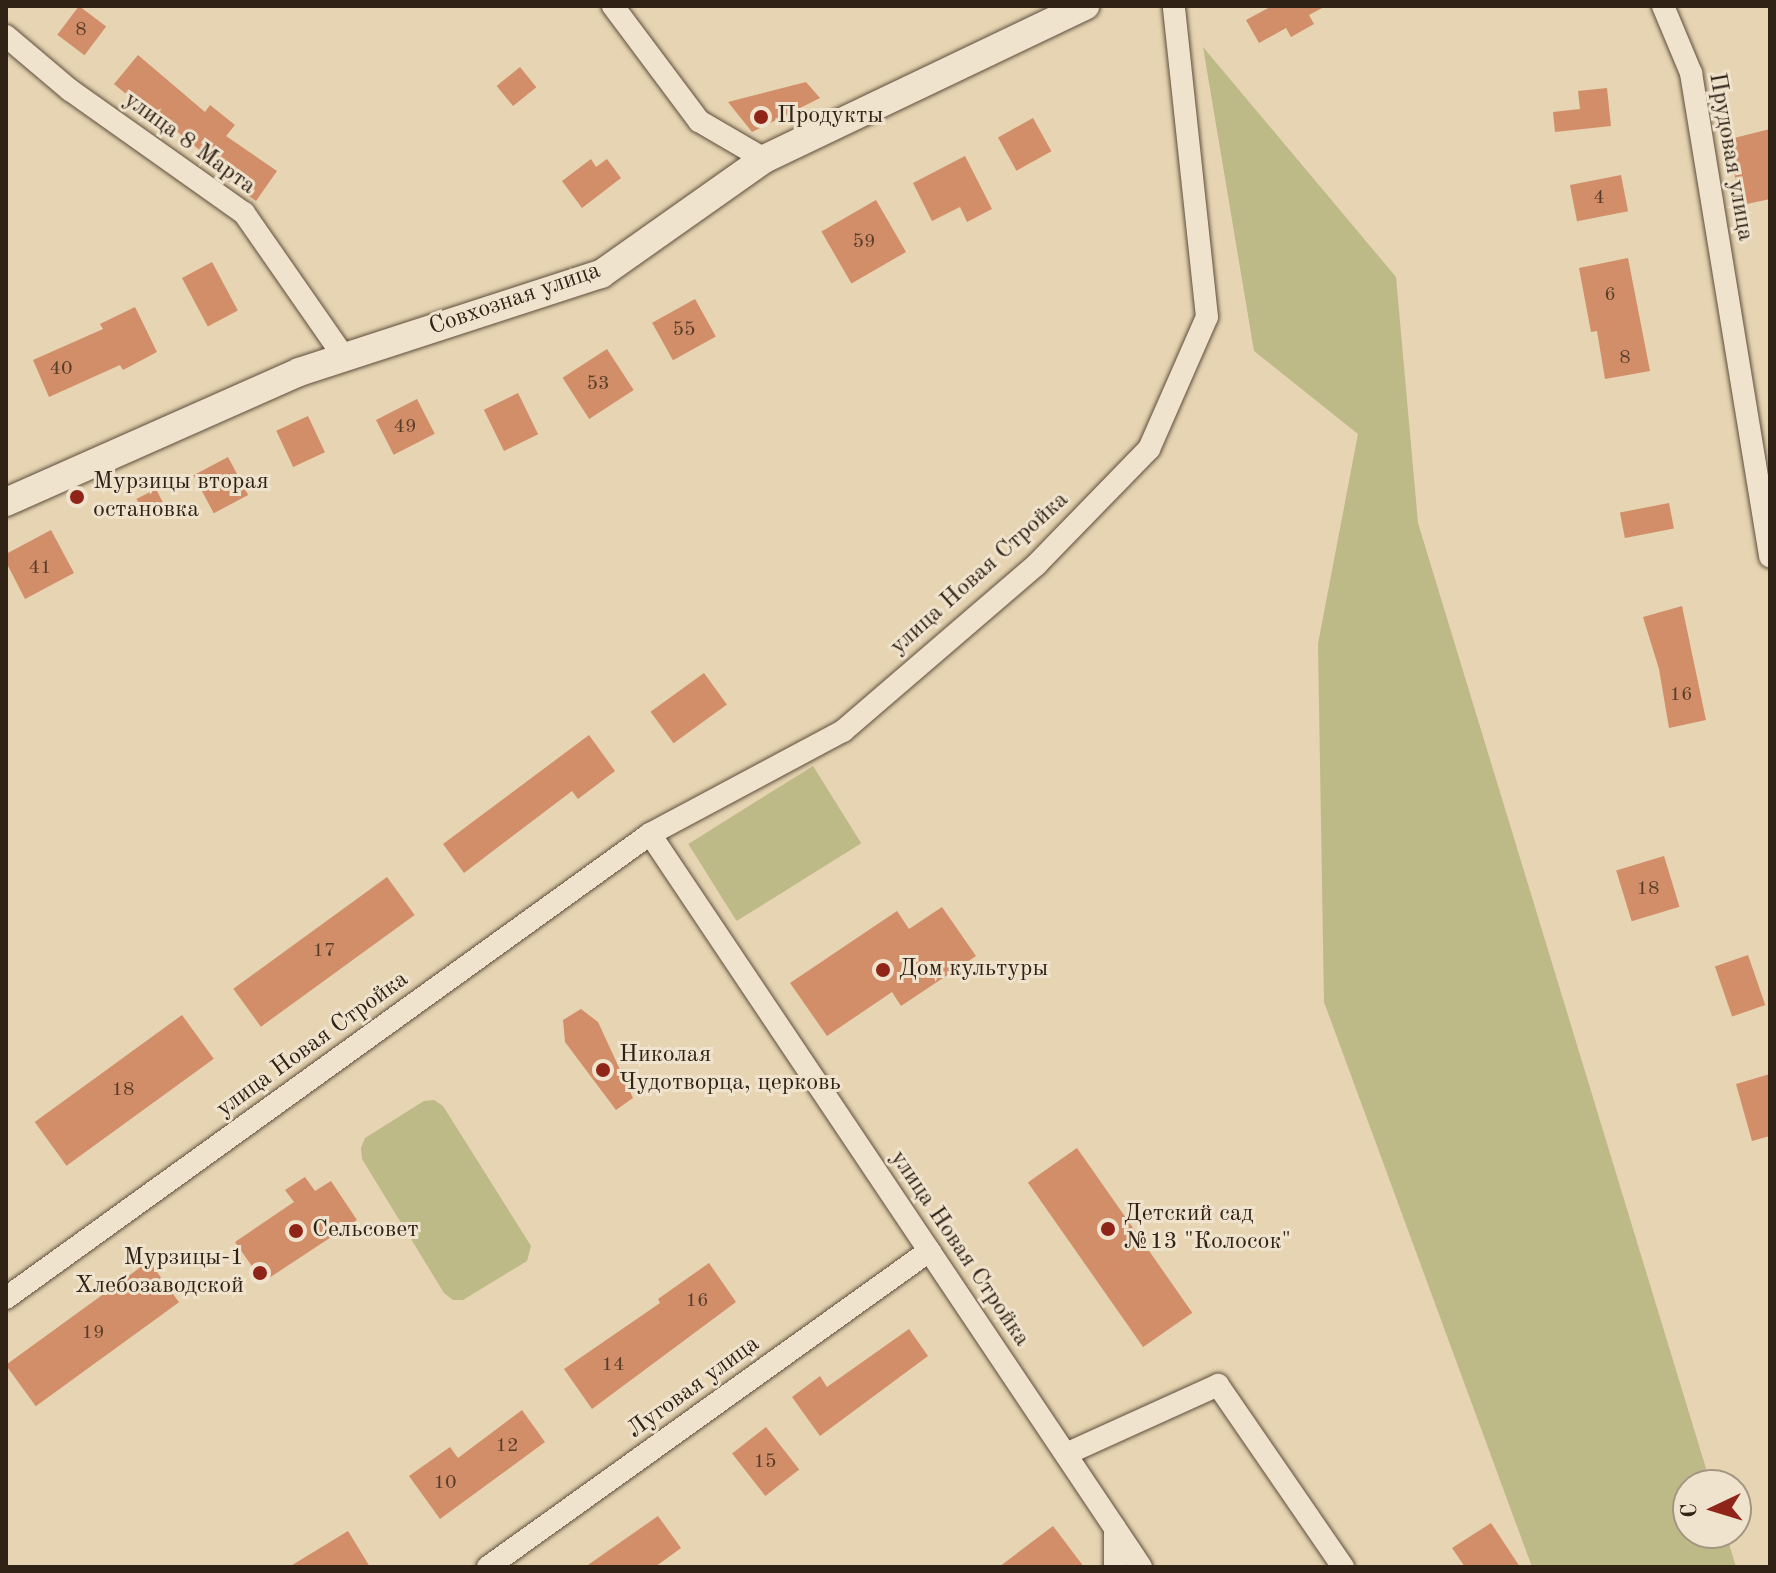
<!DOCTYPE html>
<meta charset="utf-8">
<style>
body{margin:0}
#map{position:relative;width:1776px;height:1573px;overflow:hidden;background:#e6d4b2;font-family:"Old Standard TT",serif}
div>[style]{position:absolute}
[style*='--x']{left:calc(var(--x)*1px);top:calc(var(--y)*1px);width:calc(var(--w)*1px);rotate:calc(var(--a)*1deg)}
.green>*{inset:0;background:#bdba87;transform-origin:0 0}
.building>*{inset:0;background:#d18e69;transform-origin:0 0}
.roads{filter:drop-shadow(0 0 2px #5e4e3c) drop-shadow(0 0 2px #5e4e3c)}
.minor>*{height:22px;margin:-11px;padding:0 11px;transform-origin:11px;border-radius:11px;background:#efe3cd}
.tertiary>*{height:28px;margin:-14px;padding:0 14px;transform-origin:14px;border-radius:14px;background:#efe3cd}
.dots>*{width:22px;height:22px;translate:-50% -50%;box-sizing:border-box;border:4px solid #efe3cd;border-radius:50%}
span{translate:-50% -50%;white-space:nowrap;text-align:center;line-height:1.15;-webkit-text-stroke:6px #efe3cd;paint-order:stroke}
.number-label{font-size:20px;color:#583d2a}
.number-label span{-webkit-text-stroke-width:0}
.poi-label{font-size:24px;color:#302215}
.left{translate:0 -50%;text-align:left}
.right{translate:-100% -50%;text-align:right}
.street-label{font-size:24px;color:#302215}
.frame{position:absolute;inset:0;border:8px solid #302215;pointer-events:none}
.north{position:absolute;left:1672px;top:1469px;width:80px;height:80px;box-sizing:border-box;background:#efe3cd;border:2px solid #a39683;border-radius:50%;rotate:266deg;font-size:22px;font-weight:700;line-height:32px;text-align:center;color:#302215}
.north::after{content:'';display:block;margin:auto;width:28px;height:36px;background:#8f2418;clip-path:polygon(50% 0,100% 100%,50% 72%,0 100%)}
</style>
<div id="map">
<div class="green">
<div style="clip-path:polygon(1203px 47px,1396px 277px,1418px 523px,1711px 1485px,1688px 1485px,1688px 1533px,1726px 1533px,1736px 1567px,1532px 1567px,1324px 1002px,1318px 644px,1358px 434px,1254px 351px)"></div>
<div style="left:813px;top:766px;width:91px;height:147px;rotate:58deg"></div>
<div style="clip-path:polygon(434px 1100px,443px 1106px,531px 1246px,527px 1261px,463px 1300px,453px 1300px,444px 1293px,362px 1159px,361px 1148px,365px 1138px,424px 1101px)"></div>
</div>
<div class="building">
<div style="left:79px;top:6px;width:34px;height:36px;rotate:37deg"></div>
<div style="clip-path:polygon(1272px 6px,1326px 6px,1309px 15px,1314px 24px,1291px 37px,1286px 28px,1259px 43px,1246px 20px)"></div>
<div style="clip-path:polygon(138px 55px,205px 112px,210px 105px,235px 125px,226px 136px,277px 171px,256px 201px,228px 181px,231px 176px,157px 115px,155px 118px,114px 84px)"></div>
<div style="left:520px;top:67px;width:26px;height:30px;rotate:51deg"></div>
<div style="clip-path:polygon(806px 82px,820px 98px,752px 132px,728px 102px)"></div>
<div style="clip-path:polygon(1607px 88px,1611px 126px,1555px 132px,1553px 112px,1580px 109px,1578px 91px)"></div>
<div style="left:1033px;top:118px;width:38px;height:40px;rotate:61deg"></div>
<div style="clip-path:polygon(1770px 129px,1770px 199px,1742px 205px,1726px 140px)"></div>
<div style="clip-path:polygon(965px 156px,992px 209px,967px 222px,960px 207px,932px 221px,913px 183px)"></div>
<div style="clip-path:polygon(591px 159px,596px 167px,607px 159px,621px 178px,582px 208px,562px 181px)"></div>
<div style="left:1621px;top:175px;width:37px;height:52px;rotate:79deg"></div>
<div style="left:876px;top:200px;width:60px;height:63px;rotate:60deg"></div>
<div style="clip-path:polygon(1628px 258px,1650px 371px,1605px 379px,1597px 331px,1591px 332px,1579px 268px)"></div>
<div style="left:212px;top:262px;width:55px;height:34px;rotate:62deg"></div>
<div style="left:695px;top:299px;width:43px;height:49px;rotate:61deg"></div>
<div style="clip-path:polygon(135px 307px,157px 352px,123px 370px,120px 365px,49px 397px,33px 360px,103px 329px,100px 324px)"></div>
<div style="left:607px;top:349px;width:49px;height:53px;rotate:57deg"></div>
<div style="left:518px;top:393px;width:46px;height:38px;rotate:64deg"></div>
<div style="left:417px;top:399px;width:39px;height:46px;rotate:63deg"></div>
<div style="left:308px;top:416px;width:40px;height:35px;rotate:65deg"></div>
<div style="left:228px;top:457px;width:43px;height:39px;rotate:62deg"></div>
<div style="left:156px;top:489px;width:20px;height:22px;rotate:63deg"></div>
<div style="left:1669px;top:503px;width:26px;height:50px;rotate:79deg"></div>
<div style="clip-path:polygon(51px 530px,74px 573px,25px 599px,6px 562px,6px 554px)"></div>
<div style="clip-path:polygon(1682px 606px,1706px 720px,1669px 728px,1659px 669px,1643px 617px)"></div>
<div style="left:704px;top:673px;width:39px;height:66px;rotate:54deg"></div>
<div style="clip-path:polygon(589px 735px,615px 771px,578px 799px,572px 791px,464px 873px,443px 844px)"></div>
<div style="left:1664px;top:856px;width:53px;height:50px;rotate:73deg"></div>
<div style="left:387px;top:877px;width:47px;height:190px;rotate:54deg"></div>
<div style="clip-path:polygon(942px 907px,976px 956px,901px 1006px,892px 992px,827px 1036px,790px 983px,897px 911px,909px 929px)"></div>
<div style="left:1748px;top:955px;width:53px;height:35px;rotate:71deg"></div>
<div style="clip-path:polygon(581px 1009px,598px 1022px,633px 1098px,616px 1110px,565px 1042px,563px 1020px)"></div>
<div style="left:182px;top:1015px;width:54px;height:182px;rotate:54deg"></div>
<div style="clip-path:polygon(1770px 1074px,1770px 1136px,1752px 1141px,1736px 1084px)"></div>
<div style="left:1077px;top:1148px;width:201px;height:60px;rotate:55deg"></div>
<div style="clip-path:polygon(305px 1177px,315px 1191px,331px 1181px,357px 1220px,263px 1282px,235px 1242px,294px 1202px,285px 1190px)"></div>
<div style="left:149px;top:1261px;width:51px;height:177px;rotate:54deg"></div>
<div style="clip-path:polygon(709px 1263px,736px 1302px,592px 1409px,564px 1369px,660px 1303px,658px 1299px)"></div>
<div style="clip-path:polygon(909px 1329px,928px 1356px,820px 1436px,792px 1397px,820px 1376px,827px 1387px)"></div>
<div style="clip-path:polygon(522px 1410px,545px 1442px,440px 1519px,409px 1476px,450px 1447px,458px 1458px)"></div>
<div style="left:766px;top:1427px;width:54px;height:43px;rotate:52deg"></div>
<div style="clip-path:polygon(658px 1516px,681px 1548px,655px 1567px,585px 1567px)"></div>
<div style="clip-path:polygon(1491px 1523px,1520px 1567px,1465px 1567px,1452px 1548px)"></div>
<div style="clip-path:polygon(1053px 1526px,1084px 1567px,999px 1567px)"></div>
<div style="clip-path:polygon(348px 1531px,370px 1567px,289px 1567px)"></div>
</div>
<div class="roads">
<div class="minor">
<div style="--x:613;--y:6;--w:144;--a:53.2"></div>
<div style="--x:699;--y:121;--w:75;--a:30.3"></div>
<div style="--x:1663;--y:6;--w:73;--a:67.3"></div>
<div style="--x:1691;--y:73;--w:490;--a:80.7"></div>
<div style="--x:6;--y:36;--w:84;--a:40.2"></div>
<div style="--x:70;--y:90;--w:213;--a:35.3"></div>
<div style="--x:244;--y:213;--w:175;--a:55.2"></div>
<div style="--x:650;--y:834;--w:882;--a:56.18"></div>
<div style="--x:6;--y:1298;--w:794;--a:-35.77"></div>
<div style="--x:650;--y:834;--w:219;--a:-28.1"></div>
<div style="--x:843;--y:731;--w:255;--a:-40.7"></div>
<div style="--x:1036;--y:565;--w:162;--a:-45.8"></div>
<div style="--x:1149;--y:449;--w:144;--a:-66.3"></div>
<div style="--x:1207;--y:317;--w:313;--a:-96.1"></div>
<div style="--x:1066;--y:1454;--w:167;--a:-24.4"></div>
<div style="--x:1218;--y:1385;--w:221;--a:55.5"></div>
<div style="--x:1115;--y:1528;--w:39;--a:90"></div>
<div style="--x:488;--y:1567;--w:543;--a:-35.62"></div>
</div>
<div class="tertiary">
<div style="--x:6;--y:502;--w:321;--a:-23.9"></div>
<div style="--x:299;--y:372;--w:318;--a:-18"></div>
<div style="--x:601;--y:274;--w:199;--a:-35.2"></div>
<div style="--x:764;--y:159;--w:356;--a:-25.5"></div>
</div>
</div>
<div class="dots">
<div style="left:761px;top:117px;background:#8f2418"></div>
<div style="left:77px;top:497px;background:#8f2418"></div>
<div style="left:883px;top:970px;background:#8f2418"></div>
<div style="left:603px;top:1070px;background:#8f2418"></div>
<div style="left:1108px;top:1229px;background:#8f2418"></div>
<div style="left:296px;top:1231px;background:#8f2418"></div>
<div style="left:260px;top:1273px;background:#8f2418"></div>
</div>
<div class="number-label">
<span style="left:81px;top:30px">8</span>
<span style="left:1599px;top:198px">4</span>
<span style="left:864px;top:242px">59</span>
<span style="left:1610px;top:295px">6</span>
<span style="left:684px;top:330px">55</span>
<span style="left:1625px;top:358px">8</span>
<span style="left:61px;top:369px">40</span>
<span style="left:598px;top:384px">53</span>
<span style="left:405px;top:427px">49</span>
<span style="left:40px;top:568px">41</span>
<span style="left:1681px;top:695px">16</span>
<span style="left:1648px;top:889px">18</span>
<span style="left:324px;top:951px">17</span>
<span style="left:123px;top:1090px">18</span>
<span style="left:697px;top:1301px">16</span>
<span style="left:93px;top:1333px">19</span>
<span style="left:613px;top:1365px">14</span>
<span style="left:507px;top:1446px">12</span>
<span style="left:765px;top:1462px">15</span>
<span style="left:445px;top:1483px">10</span>
</div>
<div class="poi-label">
<span class="left" style="left:777px;top:117px">Продукты</span>
<span class="left" style="left:93px;top:497px">Мурзицы вторая<br>остановка</span>
<span class="left" style="left:899px;top:970px">Дом культуры</span>
<span class="left" style="left:619px;top:1070px">Николая<br>Чудотворца, церковь</span>
<span class="left" style="left:1124px;top:1229px">Детский сад<br>№13 "Колосок"</span>
<span class="left" style="left:312px;top:1231px">Сельсовет</span>
<span class="right" style="left:244px;top:1273px">Мурзицы-1<br>Хлебозаводской</span>
</div>
<div class="street-label">
<span style="left:189px;top:144px;rotate:36deg">улица 8 Марта</span>
<span style="left:1730px;top:157px;rotate:80deg">Прудовая улица</span>
<span style="left:515px;top:300px;rotate:-19deg">Совхозная улица</span>
<span style="left:980px;top:574px;rotate:-42deg">улица Новая Стройка</span>
<span style="left:313px;top:1045px;rotate:-36deg">улица Новая Стройка</span>
<span style="left:959px;top:1249px;rotate:56deg">улица Новая Стройка</span>
<span style="left:694px;top:1388px;rotate:-36deg">Луговая улица</span>
</div>
<div class="frame"></div>
<div class="north">С</div>
</div>
